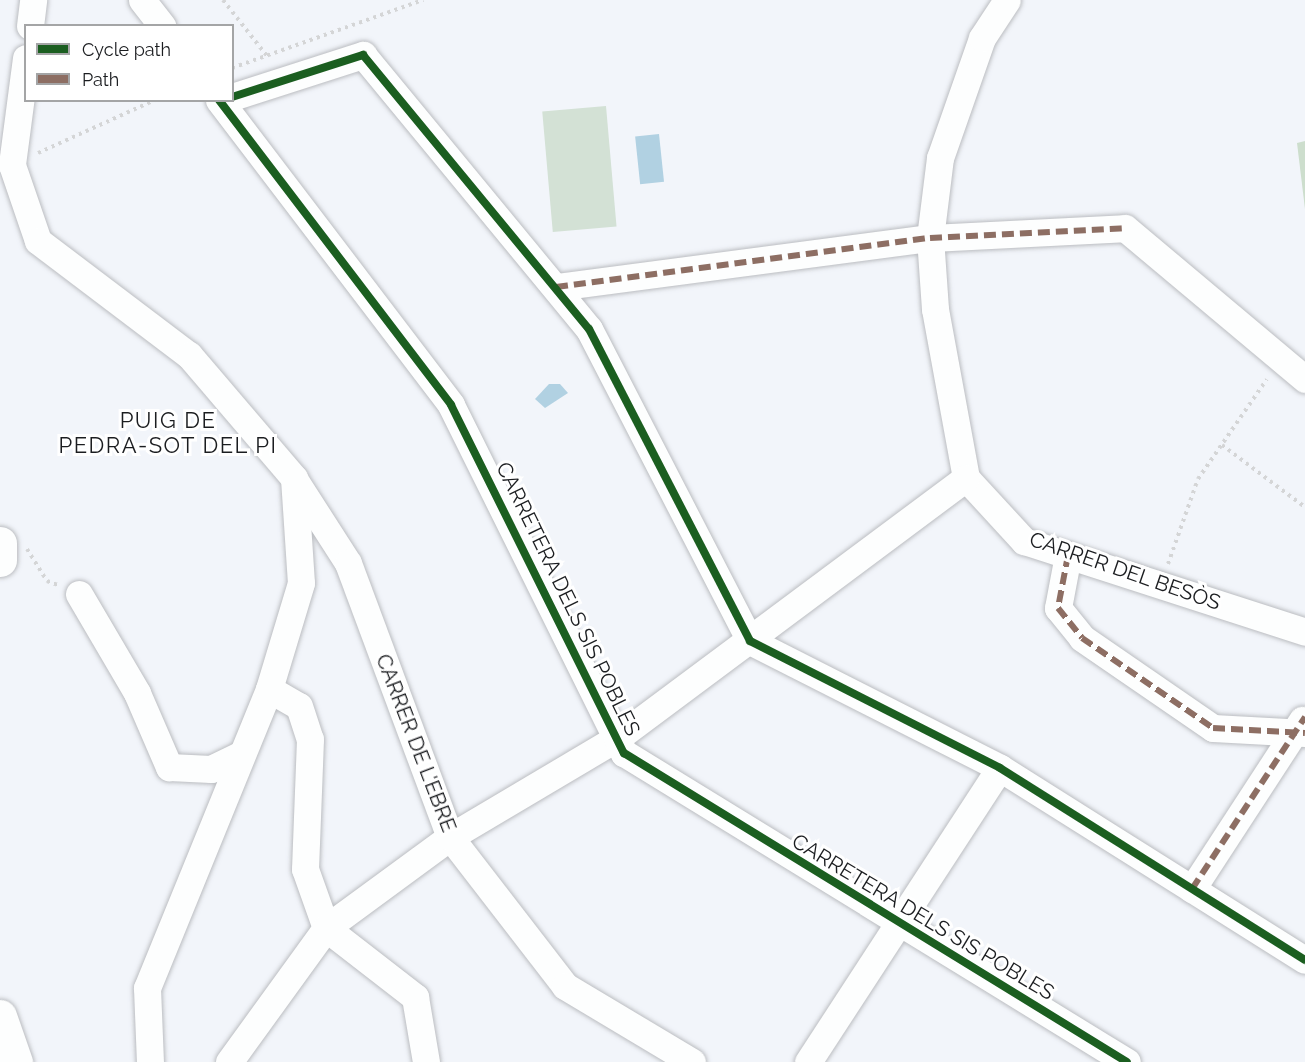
<!DOCTYPE html>
<meta charset="utf-8">
<style>
body{margin:0}
#map{position:relative;width:1305px;height:1062px;overflow:hidden;background:#f2f5fa;font-family:Raleway,sans-serif}
div>[style]{position:absolute}
[style*='--x']{left:calc(var(--x)*1px);top:calc(var(--y)*1px);width:calc(var(--w)*1px);rotate:calc(var(--a)*1deg)}
.green>*{inset:0;background:#d3e1d5;transform-origin:0 0}
.forest>*{inset:0;background:#cddecd}
.water>*{inset:0;background:#b1d1e2;transform-origin:0 0}
.path>*{height:4px;margin-top:-2px;transform-origin:0;background:repeating-linear-gradient(90deg,#d4d5d6 0 3px,transparent 0 7.5px)}
.roads{filter:drop-shadow(0 0 2px #bbbdc1) drop-shadow(0 0 2px #bbbdc1)}
.street>*{height:27px;margin:-13.5px;padding:0 13.5px;transform-origin:13.5px;border-radius:13.5px;background:#fdfefe}
.secondary>*{height:33px;margin:-16.5px;padding:0 16.5px;transform-origin:16.5px;border-radius:16.5px;background:#fdfefe}
.highway>*{height:33px;margin:-16.5px;padding:0 16.5px;transform-origin:16.5px;border-radius:16.5px;background:#fdfefe}
.quiet>*{height:6px;margin-top:-3px;transform-origin:0;background:repeating-linear-gradient(90deg,#8d6e63 0 12px,transparent 0 18px)}
.cycleway>*{height:8px;margin:-4px;padding:0 4px;transform-origin:4px;border-radius:4px;background:#1b5e20}
span{translate:-50% -50%;white-space:nowrap;text-align:center;line-height:1.15;-webkit-text-stroke:6px #fff;paint-order:stroke}
.street-label{font-size:21px;color:#1b1d20}
.neighbourhood-label{font-size:22px;color:#1b1d20;letter-spacing:1.5px}
.legend{position:absolute;left:24px;top:24px;width:210px;height:78px;box-sizing:border-box;background:#fff;border:2px solid #a4a5a6;margin:0;padding:8px 10px;list-style:none;font-size:18px;color:#1b1d20}
.legend li{display:flex;align-items:center;gap:12px;height:30px}
.legend b{width:30px;border:2px solid #a4a5a6}
</style>
<div id="map">
<div class="green">
<div style="left:606px;top:106px;width:121px;height:64px;rotate:85deg"></div>
</div>
<div class="forest">
<div style="clip-path:polygon(1305px 141px,1305px 209px,1297px 143px)"></div>
</div>
<div class="water">
<div style="left:659px;top:134px;width:48px;height:24px;rotate:84deg"></div>
<div style="clip-path:polygon(549px 384px,560px 384px,568px 393px,545px 408px,535px 399px)"></div>
</div>
<div class="path">
<div style="--x:223;--y:0;--w:71;--a:51.8"></div>
<div style="--x:232;--y:68;--w:203;--a:-19.6"></div>
<div style="--x:38;--y:153;--w:128;--a:-24.4"></div>
<div style="--x:1222;--y:445;--w:104;--a:36.8"></div>
<div style="--x:27;--y:549;--w:38;--a:58"></div>
<div style="--x:47;--y:581;--w:12;--a:20"></div>
<div style="--x:1168;--y:564;--w:90;--a:-70.6"></div>
<div style="--x:1198;--y:479;--w:121;--a:-55.4"></div>
</div>
<div class="roads">
<div class="street">
<div style="--x:142;--y:0;--w:33;--a:52"></div>
<div style="--x:30;--y:26;--w:26;--a:-83"></div>
<div style="--x:26;--y:58;--w:108;--a:97.5"></div>
<div style="--x:12;--y:165;--w:80;--a:71.1"></div>
<div style="--x:38;--y:241;--w:189;--a:37.1"></div>
<div style="--x:189;--y:355;--w:162;--a:49.5"></div>
<div style="--x:294;--y:478;--w:105;--a:86.2"></div>
<div style="--x:301;--y:583;--w:111;--a:106.8"></div>
<div style="--x:269;--y:689;--w:323;--a:112.2"></div>
<div style="--x:147;--y:988;--w:74;--a:87.7"></div>
<div style="--x:232;--y:97;--w:138;--a:-17.8"></div>
<div style="--x:363;--y:55;--w:355;--a:50.5"></div>
<div style="--x:589;--y:329;--w:351;--a:62.7"></div>
<div style="--x:750;--y:641;--w:280;--a:26.9"></div>
<div style="--x:1000;--y:768;--w:360;--a:32.2"></div>
<div style="--x:219;--y:100;--w:383;--a:52.7"></div>
<div style="--x:451;--y:405;--w:389;--a:63.6"></div>
<div style="--x:624;--y:753;--w:590;--a:31.56"></div>
<div style="--x:556;--y:287;--w:377;--a:-7.5"></div>
<div style="--x:930;--y:238;--w:195;--a:-2.9"></div>
<div style="--x:1125;--y:228;--w:235;--a:40"></div>
<div style="--x:966;--y:478;--w:172;--a:-100.4"></div>
<div style="--x:935;--y:309;--w:71;--a:-94"></div>
<div style="--x:930;--y:238;--w:81;--a:-82.9"></div>
<div style="--x:940;--y:158;--w:127;--a:-70.7"></div>
<div style="--x:982;--y:38;--w:45;--a:-56.7"></div>
<div style="--x:966;--y:478;--w:86;--a:47.4"></div>
<div style="--x:1024;--y:541;--w:295;--a:17.9"></div>
<div style="--x:296;--y:482;--w:96;--a:57.3"></div>
<div style="--x:348;--y:563;--w:292;--a:69.6"></div>
<div style="--x:450;--y:837;--w:188;--a:52.3"></div>
<div style="--x:565;--y:986;--w:148;--a:30.9"></div>
<div style="--x:1068;--y:555;--w:54;--a:100.7"></div>
<div style="--x:1058;--y:608;--w:38;--a:51"></div>
<div style="--x:1082;--y:638;--w:159;--a:34.5"></div>
<div style="--x:1213;--y:728;--w:92;--a:3.1"></div>
<div style="--x:79;--y:594;--w:115;--a:59.6"></div>
<div style="--x:137;--y:693;--w:81;--a:66.6"></div>
<div style="--x:169;--y:767;--w:42;--a:2.7"></div>
<div style="--x:211;--y:769;--w:34;--a:-26"></div>
<div style="--x:269;--y:689;--w:34;--a:30"></div>
<div style="--x:299;--y:706;--w:35;--a:72"></div>
<div style="--x:310;--y:739;--w:130;--a:92.2"></div>
<div style="--x:305;--y:869;--w:63;--a:70.4"></div>
<div style="--x:326;--y:928;--w:113;--a:37.8"></div>
<div style="--x:415;--y:997;--w:66;--a:80.4"></div>
<div style="--x:1192;--y:889;--w:202;--a:-56.9"></div>
<div style="--x:229;--y:1062;--w:165;--a:-54.1"></div>
<div style="--x:326;--y:928;--w:154;--a:-36.3"></div>
<div style="--x:450;--y:837;--w:194;--a:-30.7"></div>
<div style="--x:617;--y:738;--w:435;--a:-36.7"></div>
<div style="--x:808;--y:1062;--w:351;--a:-56.9"></div>
</div>
<div class="secondary">
<div style="--x:0;--y:543;--w:17;--a:90"></div>
</div>
<div class="highway">
<div style="--x:0;--y:1016;--w:49;--a:70.8"></div>
</div>
</div>
<div class="quiet">
<div style="--x:556;--y:287;--w:377;--a:-7.5"></div>
<div style="--x:930;--y:238;--w:195;--a:-2.9"></div>
<div style="--x:1068;--y:555;--w:54;--a:100.7"></div>
<div style="--x:1058;--y:608;--w:38;--a:51"></div>
<div style="--x:1082;--y:638;--w:159;--a:34.5"></div>
<div style="--x:1213;--y:728;--w:92;--a:3.1"></div>
<div style="--x:1192;--y:889;--w:206;--a:-56.7"></div>
</div>
<div class="cycleway">
<div style="--x:232;--y:97;--w:138;--a:-17.8"></div>
<div style="--x:363;--y:55;--w:355;--a:50.5"></div>
<div style="--x:589;--y:329;--w:351;--a:62.7"></div>
<div style="--x:750;--y:641;--w:280;--a:26.9"></div>
<div style="--x:1000;--y:768;--w:360;--a:32.2"></div>
<div style="--x:219;--y:100;--w:383;--a:52.7"></div>
<div style="--x:451;--y:405;--w:389;--a:63.6"></div>
<div style="--x:624;--y:753;--w:590;--a:31.56"></div>
</div>
<div class="street-label">
<span style="left:1125px;top:571px;rotate:19deg">CARRER DEL BESÒS</span>
<span style="left:568px;top:599px;rotate:64deg">CARRETERA DELS SIS POBLES</span>
<span style="left:416px;top:743px;rotate:69deg">CARRER DE L'EBRE</span>
<span style="left:923px;top:917px;rotate:31deg">CARRETERA DELS SIS POBLES</span>
</div>
<div class="neighbourhood-label">
<span style="left:168px;top:433px">PUIG DE<br>PEDRA-SOT DEL PI</span>
</div>
<ul class="legend">
<li><b style="height:8px;background:#1b5e20"></b>Cycle path</li>
<li><b style="height:8px;background:#8d6e63"></b>Path</li>
</ul>
</div>
